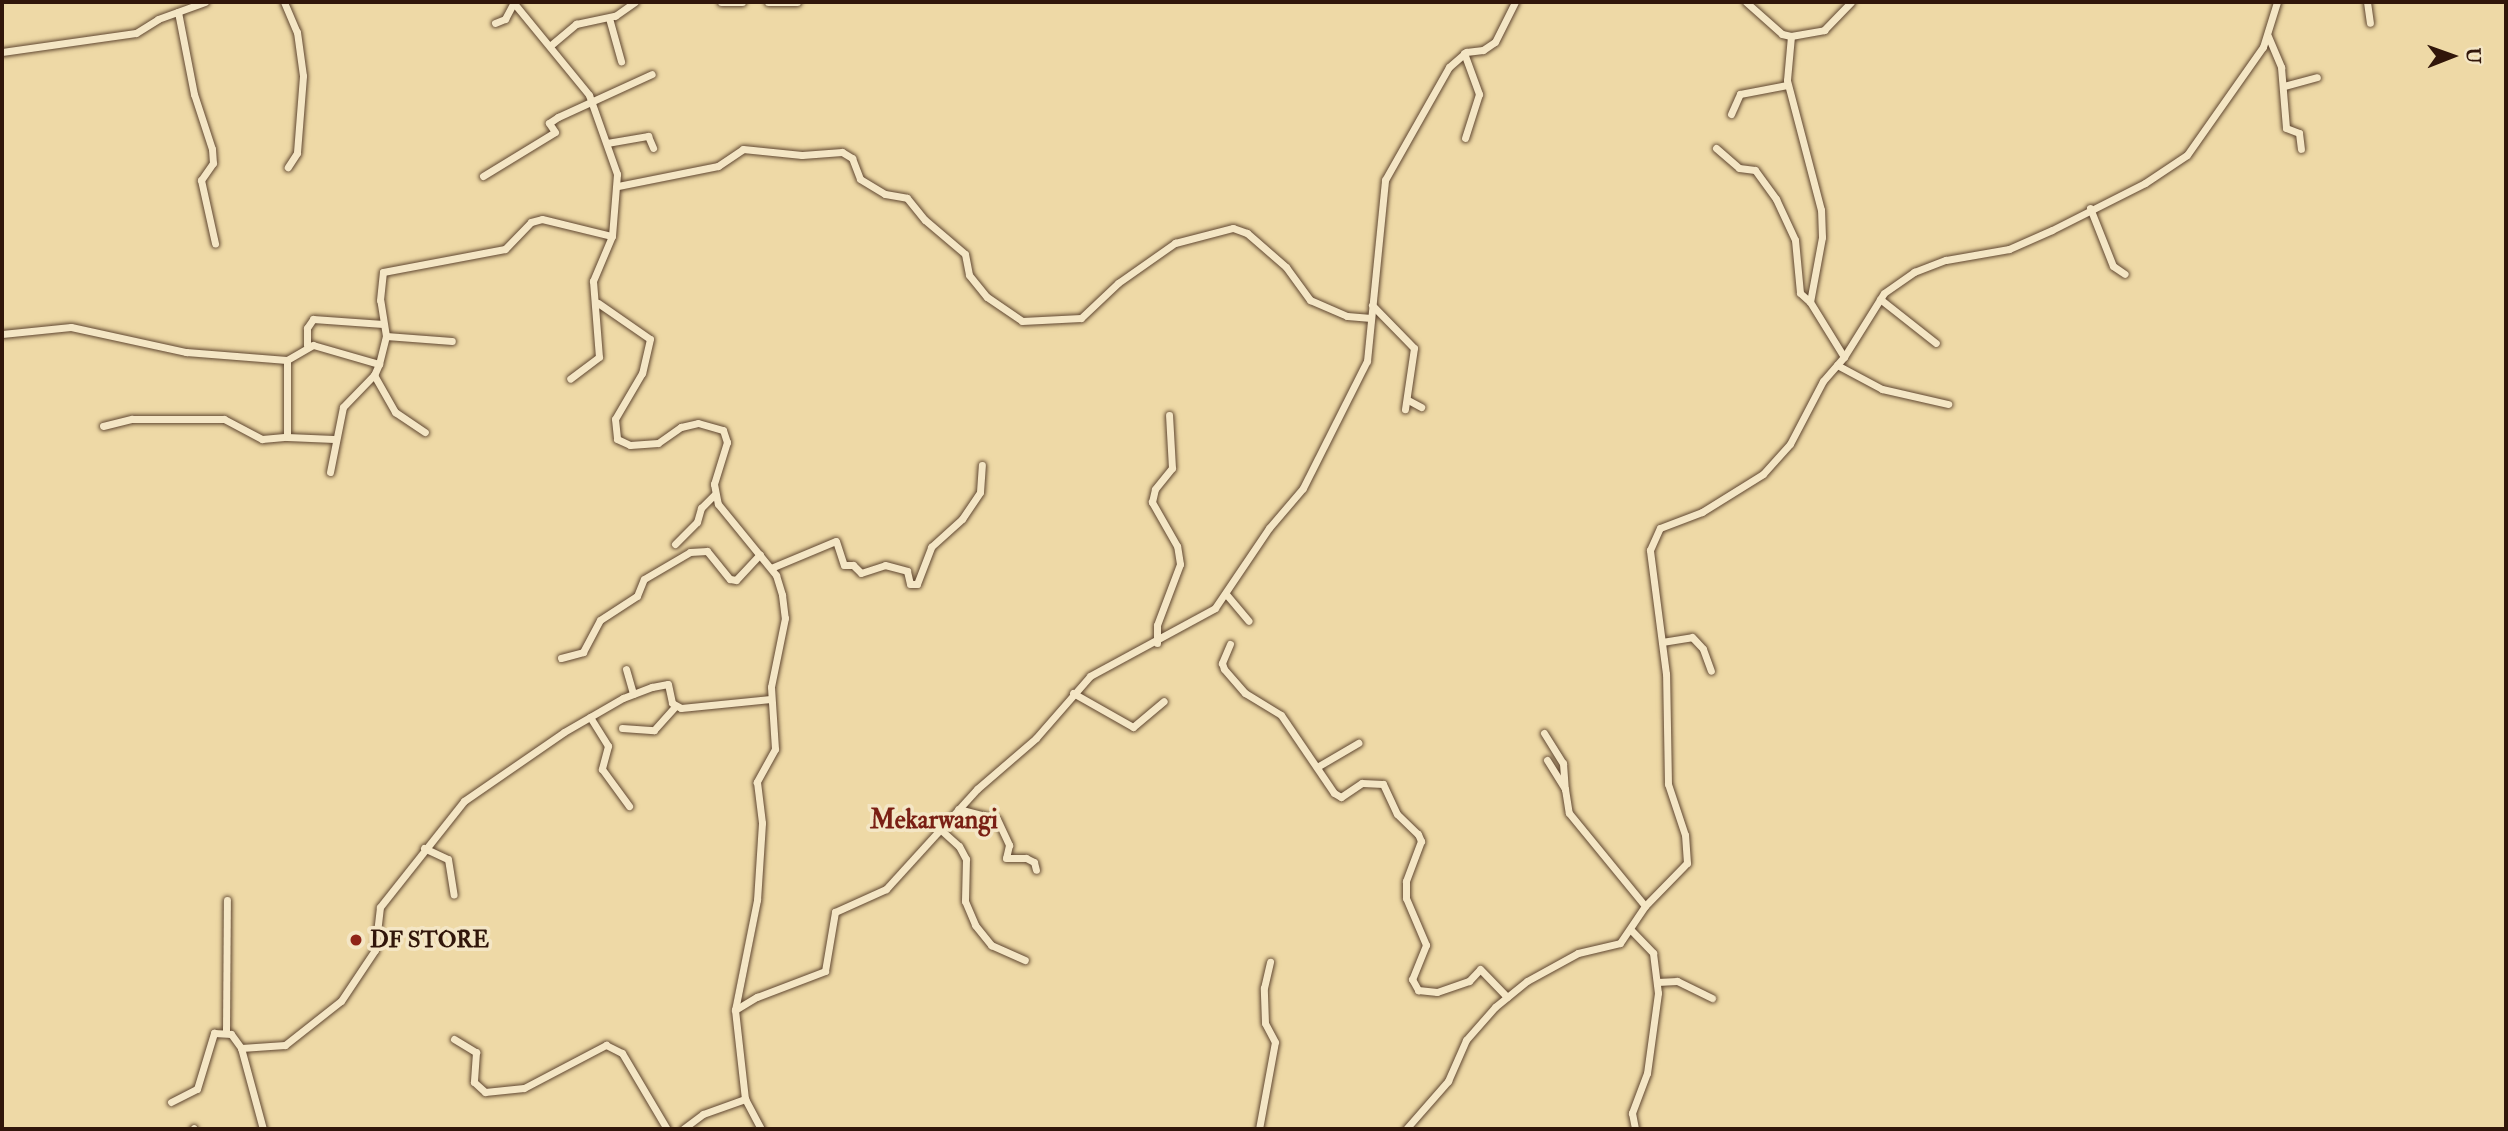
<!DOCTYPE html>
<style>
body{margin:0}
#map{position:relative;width:2508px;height:1131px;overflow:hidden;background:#eed9a6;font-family:"IM FELL Double Pica",serif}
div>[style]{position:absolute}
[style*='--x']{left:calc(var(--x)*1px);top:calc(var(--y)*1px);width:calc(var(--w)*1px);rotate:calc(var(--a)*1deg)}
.roads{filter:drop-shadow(0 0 2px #604731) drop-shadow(0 0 2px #604731)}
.minor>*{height:7px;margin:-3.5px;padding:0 3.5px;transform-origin:3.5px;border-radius:3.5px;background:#f4e6c5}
.dots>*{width:19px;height:19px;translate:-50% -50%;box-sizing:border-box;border:4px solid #f4e6c5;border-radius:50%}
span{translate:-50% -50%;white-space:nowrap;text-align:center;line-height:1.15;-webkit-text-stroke:7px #f4e6c5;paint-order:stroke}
.poi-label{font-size:23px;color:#31160a;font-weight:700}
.left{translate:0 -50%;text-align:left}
.quarter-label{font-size:26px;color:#7a1f14;font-weight:700}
.frame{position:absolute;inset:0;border:4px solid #31160a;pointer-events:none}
.north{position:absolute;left:2417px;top:21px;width:70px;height:70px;-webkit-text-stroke:5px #f4e6c5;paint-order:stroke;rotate:89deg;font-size:19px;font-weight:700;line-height:28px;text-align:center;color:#31160a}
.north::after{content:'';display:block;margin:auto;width:24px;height:32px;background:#31160a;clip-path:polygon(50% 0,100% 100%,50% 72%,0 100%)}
</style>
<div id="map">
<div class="roads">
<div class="minor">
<div style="--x:284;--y:2;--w:33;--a:67"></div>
<div style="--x:297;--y:32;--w:44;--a:82.2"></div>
<div style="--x:303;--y:76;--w:77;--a:94.5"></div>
<div style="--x:297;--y:153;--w:17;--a:123"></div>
<div style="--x:513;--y:2;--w:120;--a:50.7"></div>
<div style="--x:589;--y:95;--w:84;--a:70.5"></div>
<div style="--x:617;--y:174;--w:62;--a:94.6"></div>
<div style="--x:612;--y:236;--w:49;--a:112.9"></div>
<div style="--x:593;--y:281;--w:76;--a:85.5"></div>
<div style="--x:599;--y:357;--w:36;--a:143"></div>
<div style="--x:721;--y:2;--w:21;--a:0"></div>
<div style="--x:768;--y:2;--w:29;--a:0"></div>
<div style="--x:1746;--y:2;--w:48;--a:41.6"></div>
<div style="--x:1782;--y:34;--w:9;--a:13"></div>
<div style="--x:2367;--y:2;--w:21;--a:82"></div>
<div style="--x:178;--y:12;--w:84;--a:79"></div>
<div style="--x:194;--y:94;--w:58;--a:71.9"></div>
<div style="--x:212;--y:149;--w:14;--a:86"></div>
<div style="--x:213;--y:163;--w:21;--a:125"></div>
<div style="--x:201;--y:180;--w:65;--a:77.5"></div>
<div style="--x:609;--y:18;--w:45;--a:74.4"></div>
<div style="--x:495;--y:23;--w:11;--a:-22"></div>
<div style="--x:505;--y:19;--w:19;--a:-62"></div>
<div style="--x:2268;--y:36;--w:34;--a:67"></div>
<div style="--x:2281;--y:67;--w:61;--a:85.3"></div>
<div style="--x:2286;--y:128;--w:14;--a:21"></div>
<div style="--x:2299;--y:133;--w:16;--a:83"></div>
<div style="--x:551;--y:45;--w:33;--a:-40"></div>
<div style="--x:576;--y:24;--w:40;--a:-12"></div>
<div style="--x:615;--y:16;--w:24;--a:-35"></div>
<div style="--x:2;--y:52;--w:135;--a:-8.1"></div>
<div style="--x:136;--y:33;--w:26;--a:-32"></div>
<div style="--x:158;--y:19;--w:50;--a:-19.9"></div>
<div style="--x:1464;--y:53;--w:44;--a:69.9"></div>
<div style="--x:1479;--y:94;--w:46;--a:107.7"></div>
<div style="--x:2284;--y:86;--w:34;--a:-15"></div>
<div style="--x:1731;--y:114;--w:22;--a:-66"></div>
<div style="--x:1740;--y:94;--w:48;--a:-10.8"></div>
<div style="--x:607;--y:143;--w:42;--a:-9.7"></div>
<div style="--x:648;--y:136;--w:13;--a:67"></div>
<div style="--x:1716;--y:148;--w:30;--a:41"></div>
<div style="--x:1739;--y:168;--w:16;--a:7"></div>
<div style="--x:1755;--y:170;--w:36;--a:54"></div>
<div style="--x:1776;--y:199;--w:45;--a:65.1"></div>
<div style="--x:1795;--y:240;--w:53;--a:84.6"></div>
<div style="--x:1800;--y:293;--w:13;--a:42"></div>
<div style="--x:483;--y:176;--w:84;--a:-31.4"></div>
<div style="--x:555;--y:132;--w:11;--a:-124"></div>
<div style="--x:549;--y:123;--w:11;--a:-34"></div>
<div style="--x:558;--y:117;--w:103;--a:-24.6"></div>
<div style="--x:618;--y:186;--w:102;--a:-11.3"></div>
<div style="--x:718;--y:166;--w:30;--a:-34"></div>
<div style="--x:743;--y:149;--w:59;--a:5.8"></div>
<div style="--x:802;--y:155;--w:40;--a:-4.3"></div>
<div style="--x:842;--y:152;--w:12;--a:31"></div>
<div style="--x:852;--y:158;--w:22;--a:69"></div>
<div style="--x:860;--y:179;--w:29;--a:31"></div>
<div style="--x:885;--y:194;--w:22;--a:10"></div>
<div style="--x:907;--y:198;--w:28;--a:51"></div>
<div style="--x:925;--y:220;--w:52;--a:40.4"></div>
<div style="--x:965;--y:254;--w:21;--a:79"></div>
<div style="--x:969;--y:275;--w:28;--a:51"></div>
<div style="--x:987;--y:297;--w:42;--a:34.4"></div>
<div style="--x:1022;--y:321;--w:59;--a:-2.9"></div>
<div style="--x:1081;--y:318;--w:51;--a:-43.4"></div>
<div style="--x:1118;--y:283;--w:70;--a:-35.1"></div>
<div style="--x:1175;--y:243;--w:60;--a:-14.5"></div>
<div style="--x:1233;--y:228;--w:15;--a:20"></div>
<div style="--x:1247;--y:233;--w:52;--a:41.1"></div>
<div style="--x:1286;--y:267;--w:41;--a:54"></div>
<div style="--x:1310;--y:300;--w:40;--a:23.4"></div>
<div style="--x:1347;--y:316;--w:24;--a:5"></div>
<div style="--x:2090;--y:208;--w:62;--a:68.4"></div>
<div style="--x:2113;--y:266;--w:14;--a:34"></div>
<div style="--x:1880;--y:299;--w:71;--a:38.2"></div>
<div style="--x:598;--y:303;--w:63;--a:34.7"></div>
<div style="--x:650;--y:339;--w:35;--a:103"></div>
<div style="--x:642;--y:373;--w:53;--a:120.4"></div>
<div style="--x:615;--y:419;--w:20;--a:84"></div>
<div style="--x:617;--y:439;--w:14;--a:25"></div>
<div style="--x:630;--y:445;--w:28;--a:-4"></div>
<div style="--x:658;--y:443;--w:28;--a:-35"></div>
<div style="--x:681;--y:427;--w:17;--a:-13"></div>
<div style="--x:698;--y:423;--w:26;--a:16"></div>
<div style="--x:723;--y:430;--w:13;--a:72"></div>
<div style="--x:727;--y:442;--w:44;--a:107.2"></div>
<div style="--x:714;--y:484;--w:20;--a:79"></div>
<div style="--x:718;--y:504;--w:92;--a:50.8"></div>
<div style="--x:776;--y:575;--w:21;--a:73"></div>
<div style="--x:782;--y:595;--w:23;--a:83"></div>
<div style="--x:785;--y:618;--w:70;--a:101.5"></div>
<div style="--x:771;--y:687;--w:62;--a:86.3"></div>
<div style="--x:775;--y:749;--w:38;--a:119"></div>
<div style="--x:757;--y:782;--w:41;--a:83"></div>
<div style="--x:762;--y:823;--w:77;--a:93.7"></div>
<div style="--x:757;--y:900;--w:112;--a:101.3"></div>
<div style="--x:1372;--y:305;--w:60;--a:45.7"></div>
<div style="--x:1414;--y:348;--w:62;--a:98.4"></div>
<div style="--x:2;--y:334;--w:69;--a:-5.8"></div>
<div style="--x:71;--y:327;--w:118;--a:12.3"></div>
<div style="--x:186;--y:352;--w:101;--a:4.5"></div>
<div style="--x:287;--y:360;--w:30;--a:-30"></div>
<div style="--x:313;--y:345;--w:69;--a:16.1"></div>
<div style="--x:379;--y:364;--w:29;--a:-76"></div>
<div style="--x:386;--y:336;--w:36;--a:-99"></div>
<div style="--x:380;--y:300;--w:28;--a:-84"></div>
<div style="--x:383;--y:272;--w:124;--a:-10.7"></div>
<div style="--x:505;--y:249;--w:37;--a:-46"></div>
<div style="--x:531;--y:222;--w:11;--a:-15"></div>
<div style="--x:542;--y:219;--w:72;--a:13.7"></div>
<div style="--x:386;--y:336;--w:66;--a:4.3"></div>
<div style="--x:307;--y:345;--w:17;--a:-90"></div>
<div style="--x:307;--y:328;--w:11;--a:-56"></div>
<div style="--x:313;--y:319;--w:70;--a:4.1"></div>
<div style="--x:1844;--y:357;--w:75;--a:-58"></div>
<div style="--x:1884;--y:293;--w:37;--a:-35"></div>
<div style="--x:1914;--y:272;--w:34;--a:-21"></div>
<div style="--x:1946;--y:260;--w:64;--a:-9.9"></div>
<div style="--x:2009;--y:249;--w:47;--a:-23.8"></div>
<div style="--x:2052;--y:230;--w:104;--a:-26.8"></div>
<div style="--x:2145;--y:183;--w:50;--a:-33.7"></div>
<div style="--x:2187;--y:155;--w:132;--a:-54.9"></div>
<div style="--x:2263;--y:47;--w:47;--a:-72.7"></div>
<div style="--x:287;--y:360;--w:77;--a:90"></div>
<div style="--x:287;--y:437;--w:47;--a:2.4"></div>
<div style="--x:379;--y:364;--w:12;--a:114"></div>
<div style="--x:374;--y:375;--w:43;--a:60.4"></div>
<div style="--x:395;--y:412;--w:36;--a:34"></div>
<div style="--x:1837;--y:365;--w:51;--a:28.1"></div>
<div style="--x:1882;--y:389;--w:68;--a:12.8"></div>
<div style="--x:1408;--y:400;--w:15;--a:28"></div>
<div style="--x:103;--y:426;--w:30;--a:-14"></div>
<div style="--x:132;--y:419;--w:92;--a:0"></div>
<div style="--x:224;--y:419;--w:43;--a:27.8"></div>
<div style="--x:262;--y:439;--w:25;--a:-5"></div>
<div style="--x:330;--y:472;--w:66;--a:-78.7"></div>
<div style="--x:343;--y:407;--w:45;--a:-45.9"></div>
<div style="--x:675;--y:544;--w:31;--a:-45"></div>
<div style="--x:697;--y:522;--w:15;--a:-74"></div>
<div style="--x:701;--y:508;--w:20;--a:-45"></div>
<div style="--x:771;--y:568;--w:70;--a:-22.6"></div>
<div style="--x:836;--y:541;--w:25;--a:72"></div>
<div style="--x:844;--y:565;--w:9;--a:0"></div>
<div style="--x:853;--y:565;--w:11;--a:45"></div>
<div style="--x:861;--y:573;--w:25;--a:-18"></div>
<div style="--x:885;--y:565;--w:23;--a:15"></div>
<div style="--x:907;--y:571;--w:13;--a:77"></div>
<div style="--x:910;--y:584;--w:7;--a:0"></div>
<div style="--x:917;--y:584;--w:40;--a:-69"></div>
<div style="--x:931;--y:547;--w:42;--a:-42.1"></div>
<div style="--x:962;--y:519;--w:32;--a:-56"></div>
<div style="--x:980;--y:492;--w:27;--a:-86"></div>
<div style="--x:1226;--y:594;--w:35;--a:50"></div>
<div style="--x:1662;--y:642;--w:30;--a:-9"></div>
<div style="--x:1692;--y:637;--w:16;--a:47"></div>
<div style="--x:1703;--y:649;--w:23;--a:70"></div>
<div style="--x:1157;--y:643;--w:18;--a:-90"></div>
<div style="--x:1157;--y:625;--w:65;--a:-69.3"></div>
<div style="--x:1180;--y:564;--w:18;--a:-99"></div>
<div style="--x:1177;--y:546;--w:51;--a:-119.6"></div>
<div style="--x:1152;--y:502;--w:13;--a:-77"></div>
<div style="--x:1155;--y:489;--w:27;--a:-51"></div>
<div style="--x:1172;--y:468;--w:53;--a:-93.2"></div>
<div style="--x:1230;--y:644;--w:21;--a:113"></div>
<div style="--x:1222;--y:663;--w:6;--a:72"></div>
<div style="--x:1224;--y:669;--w:32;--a:49"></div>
<div style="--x:1245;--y:693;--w:42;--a:31.4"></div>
<div style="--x:1281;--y:715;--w:94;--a:55.8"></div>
<div style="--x:1334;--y:793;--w:8;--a:30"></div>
<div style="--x:1341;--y:797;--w:25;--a:-34"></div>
<div style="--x:1362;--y:783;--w:21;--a:3"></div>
<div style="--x:1383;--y:784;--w:33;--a:65"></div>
<div style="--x:1397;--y:814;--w:29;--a:44"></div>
<div style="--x:1418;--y:834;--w:8;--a:67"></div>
<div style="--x:1421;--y:841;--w:43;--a:110.6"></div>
<div style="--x:1406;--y:881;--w:17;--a:90"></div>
<div style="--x:1406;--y:898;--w:51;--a:66.9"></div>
<div style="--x:1426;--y:945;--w:37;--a:112"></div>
<div style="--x:1412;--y:979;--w:13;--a:61"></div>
<div style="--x:1418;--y:990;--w:19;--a:6"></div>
<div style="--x:1437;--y:992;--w:34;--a:-19"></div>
<div style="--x:1469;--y:981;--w:16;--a:-47"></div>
<div style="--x:1480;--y:969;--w:39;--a:46"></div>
<div style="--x:561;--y:658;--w:23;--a:-15"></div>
<div style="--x:583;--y:652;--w:36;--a:-62"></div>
<div style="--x:600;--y:620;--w:44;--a:-33"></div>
<div style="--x:637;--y:596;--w:18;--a:-68"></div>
<div style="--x:644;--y:579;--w:53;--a:-30.4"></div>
<div style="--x:690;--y:552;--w:17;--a:-3"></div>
<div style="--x:707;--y:551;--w:36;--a:51"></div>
<div style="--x:730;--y:579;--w:6;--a:9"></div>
<div style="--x:736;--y:580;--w:35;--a:-47"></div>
<div style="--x:626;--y:669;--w:26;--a:74"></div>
<div style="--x:1073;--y:693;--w:69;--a:29.5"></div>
<div style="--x:1133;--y:727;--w:40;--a:-40"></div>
<div style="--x:590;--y:717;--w:34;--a:58"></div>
<div style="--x:608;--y:746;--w:24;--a:105"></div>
<div style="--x:602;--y:769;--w:46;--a:53.9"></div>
<div style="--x:622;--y:728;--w:32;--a:4"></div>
<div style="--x:654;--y:730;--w:31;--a:-48"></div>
<div style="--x:1544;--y:733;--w:36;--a:58"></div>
<div style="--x:1563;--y:763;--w:26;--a:86"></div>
<div style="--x:1547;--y:760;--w:34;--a:58"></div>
<div style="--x:1565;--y:789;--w:24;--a:81"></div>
<div style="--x:1569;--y:813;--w:120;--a:50.7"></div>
<div style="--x:1317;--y:767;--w:48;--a:-30.3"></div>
<div style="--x:958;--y:809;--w:40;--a:14.4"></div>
<div style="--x:997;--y:819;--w:29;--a:65"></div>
<div style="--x:1009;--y:845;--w:13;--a:103"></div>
<div style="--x:1006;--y:858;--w:20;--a:0"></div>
<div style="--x:1026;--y:858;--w:9;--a:27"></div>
<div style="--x:1034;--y:862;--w:8;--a:76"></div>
<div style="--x:941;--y:830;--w:24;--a:42"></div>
<div style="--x:959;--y:846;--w:15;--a:62"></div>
<div style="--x:966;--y:859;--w:42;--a:91.4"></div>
<div style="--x:965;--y:901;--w:26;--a:67"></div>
<div style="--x:975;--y:925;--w:26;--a:51"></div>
<div style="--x:991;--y:945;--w:37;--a:24"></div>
<div style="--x:424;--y:848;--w:26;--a:25"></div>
<div style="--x:448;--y:859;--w:36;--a:81"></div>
<div style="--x:1631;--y:930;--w:32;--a:46"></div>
<div style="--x:1653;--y:953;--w:40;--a:82.9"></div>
<div style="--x:1658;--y:993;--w:81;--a:97.8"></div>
<div style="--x:1647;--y:1073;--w:43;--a:110.6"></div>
<div style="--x:1632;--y:1113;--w:16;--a:79"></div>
<div style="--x:1657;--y:982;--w:20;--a:-3"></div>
<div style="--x:1677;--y:981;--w:39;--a:26"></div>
<div style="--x:226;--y:1031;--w:131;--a:-89.6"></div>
<div style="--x:454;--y:1039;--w:26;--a:31"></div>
<div style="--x:476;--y:1052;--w:30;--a:94"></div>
<div style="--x:474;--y:1082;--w:15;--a:42"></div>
<div style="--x:485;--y:1092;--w:39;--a:-6"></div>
<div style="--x:524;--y:1088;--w:93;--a:-27.7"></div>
<div style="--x:606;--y:1045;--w:18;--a:27"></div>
<div style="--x:622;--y:1053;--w:88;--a:59.4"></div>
<div style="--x:171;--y:1102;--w:29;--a:-27"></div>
<div style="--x:197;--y:1089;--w:59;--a:-73.1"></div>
<div style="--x:214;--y:1033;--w:17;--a:3"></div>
<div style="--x:231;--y:1034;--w:17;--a:54"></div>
<div style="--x:193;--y:1129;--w:1;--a:-45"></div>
<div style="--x:263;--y:1129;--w:84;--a:-105.2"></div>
<div style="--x:241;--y:1048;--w:44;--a:-3.9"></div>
<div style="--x:285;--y:1045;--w:71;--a:-38.2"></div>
<div style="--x:341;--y:1001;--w:61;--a:-56.3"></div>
<div style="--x:375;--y:950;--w:43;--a:-83.4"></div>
<div style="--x:380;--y:907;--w:135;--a:-51.6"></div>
<div style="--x:464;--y:801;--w:121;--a:-34.6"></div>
<div style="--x:564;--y:732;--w:68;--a:-30"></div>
<div style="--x:623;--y:698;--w:31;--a:-21"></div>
<div style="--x:652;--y:687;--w:16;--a:-11"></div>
<div style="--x:668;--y:684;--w:19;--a:78"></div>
<div style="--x:672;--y:703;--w:10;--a:29"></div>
<div style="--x:681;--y:708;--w:90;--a:-5.7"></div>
<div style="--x:683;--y:1129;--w:25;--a:-37"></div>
<div style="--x:703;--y:1114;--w:45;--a:-19.7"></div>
<div style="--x:761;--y:1129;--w:34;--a:-118"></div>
<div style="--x:745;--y:1099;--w:90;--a:-96.4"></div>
<div style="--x:735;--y:1010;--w:26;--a:-31"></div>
<div style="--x:757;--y:997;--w:73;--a:-20.9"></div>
<div style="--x:825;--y:971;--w:60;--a:-80.4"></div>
<div style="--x:835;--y:912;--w:56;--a:-24.3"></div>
<div style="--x:886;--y:889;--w:135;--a:-47.7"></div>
<div style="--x:977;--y:789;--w:78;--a:-40.8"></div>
<div style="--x:1036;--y:738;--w:82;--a:-48.9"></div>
<div style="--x:1090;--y:676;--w:142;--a:-28.5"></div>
<div style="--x:1215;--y:608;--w:97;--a:-56"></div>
<div style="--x:1269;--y:528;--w:52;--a:-49.6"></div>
<div style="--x:1303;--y:488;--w:142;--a:-63.3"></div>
<div style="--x:1367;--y:361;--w:182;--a:-84.3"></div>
<div style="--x:1385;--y:180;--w:130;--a:-60.5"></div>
<div style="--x:1449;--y:67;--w:23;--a:-41"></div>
<div style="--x:1466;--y:52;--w:17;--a:-7"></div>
<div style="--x:1483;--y:50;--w:14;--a:-34"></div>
<div style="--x:1495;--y:42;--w:45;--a:-63.4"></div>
<div style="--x:1259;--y:1129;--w:88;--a:-79.6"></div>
<div style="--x:1275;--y:1042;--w:21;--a:-118"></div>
<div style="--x:1265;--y:1023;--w:35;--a:-92"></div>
<div style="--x:1264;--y:988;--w:27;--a:-77"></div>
<div style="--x:1406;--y:1129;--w:64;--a:-48.8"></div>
<div style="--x:1448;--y:1081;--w:45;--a:-66.3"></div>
<div style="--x:1466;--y:1040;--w:44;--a:-48.7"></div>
<div style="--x:1495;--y:1007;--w:41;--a:-39.1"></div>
<div style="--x:1527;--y:981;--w:58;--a:-28.8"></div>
<div style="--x:1578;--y:953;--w:43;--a:-13.4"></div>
<div style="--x:1620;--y:943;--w:45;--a:-56"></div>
<div style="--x:1645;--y:906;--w:60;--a:-45.7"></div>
<div style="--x:1687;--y:863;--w:28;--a:-94"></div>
<div style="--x:1685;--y:835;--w:54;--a:-108.4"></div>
<div style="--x:1668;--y:784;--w:110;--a:-91"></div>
<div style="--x:1666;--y:674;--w:125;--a:-97.4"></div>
<div style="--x:1650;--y:550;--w:24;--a:-66"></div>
<div style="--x:1660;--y:528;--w:45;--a:-20.9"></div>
<div style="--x:1702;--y:512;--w:72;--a:-31.9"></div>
<div style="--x:1763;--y:474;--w:40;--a:-48"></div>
<div style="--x:1790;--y:444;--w:71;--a:-62.4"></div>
<div style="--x:1823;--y:381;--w:32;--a:-49"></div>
<div style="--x:1844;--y:357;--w:65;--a:-121.7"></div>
<div style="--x:1810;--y:302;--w:66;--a:-79.5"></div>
<div style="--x:1822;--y:237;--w:27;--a:-92"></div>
<div style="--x:1821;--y:210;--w:134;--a:-104.7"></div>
<div style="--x:1787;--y:80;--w:44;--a:-84.8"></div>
<div style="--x:1791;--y:36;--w:34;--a:-10"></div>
<div style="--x:1824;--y:30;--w:39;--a:-46"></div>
</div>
</div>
<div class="dots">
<div style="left:356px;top:940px;background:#8f2418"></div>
</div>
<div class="poi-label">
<span class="left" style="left:370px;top:940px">DF STORE</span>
</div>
<div class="quarter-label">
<span style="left:934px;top:821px">Mekarwangi</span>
</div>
<div class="frame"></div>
<div class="north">U</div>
</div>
